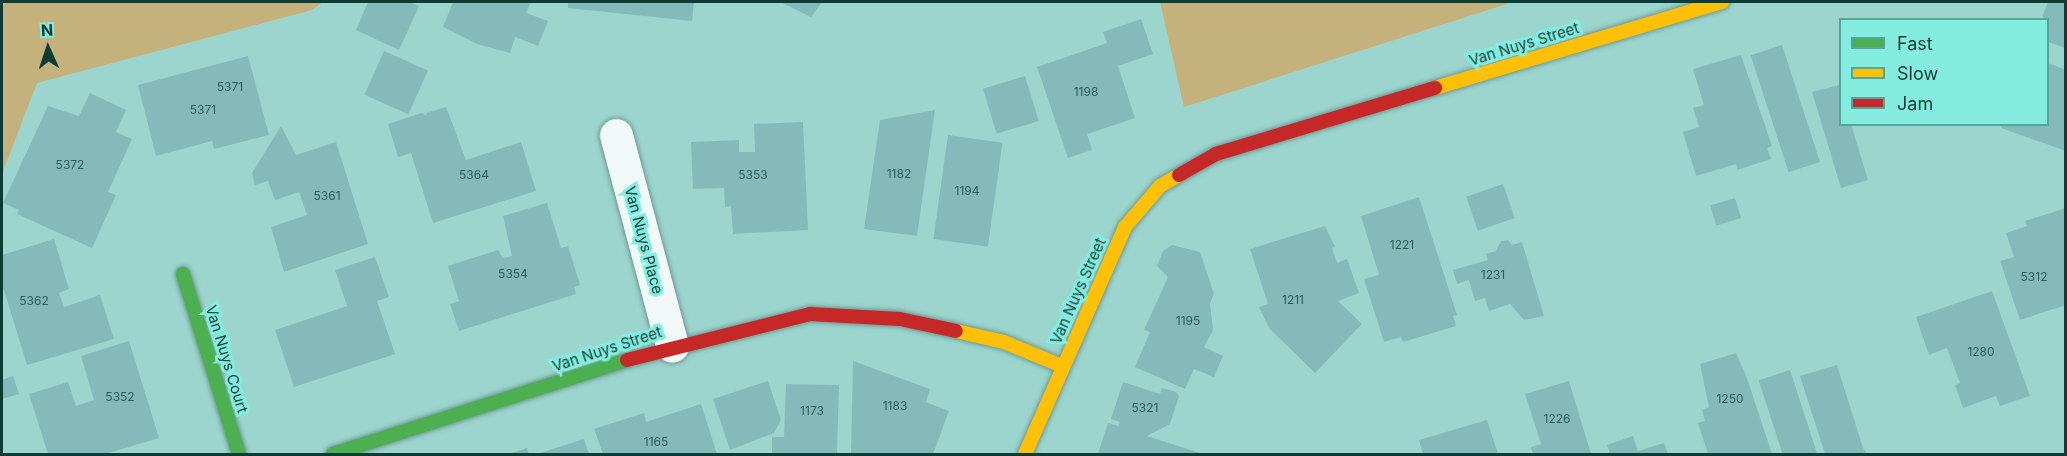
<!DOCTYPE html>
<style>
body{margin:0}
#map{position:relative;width:2067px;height:456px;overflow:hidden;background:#9cd5ce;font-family:Inter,sans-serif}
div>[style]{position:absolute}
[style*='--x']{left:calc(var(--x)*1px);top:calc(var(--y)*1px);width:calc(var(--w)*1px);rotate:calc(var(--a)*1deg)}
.green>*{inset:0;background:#c5b17c}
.building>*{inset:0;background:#84bbba;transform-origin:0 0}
.roads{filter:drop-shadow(0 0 2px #6f9994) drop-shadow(0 0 2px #6f9994)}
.street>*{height:33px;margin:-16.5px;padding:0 16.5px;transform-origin:16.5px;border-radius:16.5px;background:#f0f9f8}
.fast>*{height:14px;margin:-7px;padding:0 7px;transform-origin:7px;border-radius:7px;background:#4caf50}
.slow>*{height:14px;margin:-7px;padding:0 7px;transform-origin:7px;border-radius:7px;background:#ffc107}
.jam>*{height:14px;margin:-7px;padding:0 7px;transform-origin:7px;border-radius:7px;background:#c62828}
span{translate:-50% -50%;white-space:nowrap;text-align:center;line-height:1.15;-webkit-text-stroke:6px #84eddf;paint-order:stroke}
.number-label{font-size:12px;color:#2b5c58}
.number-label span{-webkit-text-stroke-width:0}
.street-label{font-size:15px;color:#0d3c37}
.frame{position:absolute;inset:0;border:3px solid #0d3c37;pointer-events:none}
.legend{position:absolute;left:1839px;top:18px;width:210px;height:108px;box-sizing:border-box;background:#84eddf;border:2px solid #54a69c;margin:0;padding:8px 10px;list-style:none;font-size:18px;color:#0d3c37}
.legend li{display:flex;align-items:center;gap:12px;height:30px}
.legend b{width:30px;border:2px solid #54a69c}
.north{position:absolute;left:18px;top:18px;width:60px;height:60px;-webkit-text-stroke:4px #84eddf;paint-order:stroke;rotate:357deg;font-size:16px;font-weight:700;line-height:24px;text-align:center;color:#0d3c37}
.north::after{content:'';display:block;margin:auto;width:21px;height:27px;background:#0d3c37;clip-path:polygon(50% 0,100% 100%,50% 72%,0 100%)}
</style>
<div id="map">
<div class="green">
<div style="clip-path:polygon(2px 2px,323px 2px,312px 10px,37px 83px,2px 174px)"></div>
<div style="clip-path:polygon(1160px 2px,1513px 2px,1184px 107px)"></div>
</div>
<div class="building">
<div style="clip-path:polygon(368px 2px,409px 2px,419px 6px,399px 50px,356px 30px)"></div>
<div style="clip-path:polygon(453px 2px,531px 2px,526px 13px,548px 21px,538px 46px,515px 37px,510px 53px,477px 44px,443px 27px)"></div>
<div style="clip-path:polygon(568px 2px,694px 2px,692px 21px,568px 8px)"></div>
<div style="clip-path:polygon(780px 2px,822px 2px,811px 17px)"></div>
<div style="clip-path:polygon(2048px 2px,2066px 2px,2066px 48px,2048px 42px,2049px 19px,2042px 17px)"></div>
<div style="clip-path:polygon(1141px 19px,1153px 54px,1118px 66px,1135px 118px,1087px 134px,1092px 150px,1068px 158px,1037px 67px,1107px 43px,1103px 32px)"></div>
<div style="left:1782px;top:45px;width:123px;height:33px;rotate:72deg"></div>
<div style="left:384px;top:51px;width:48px;height:48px;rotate:24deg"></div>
<div style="clip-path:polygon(1741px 55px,1772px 146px,1767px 148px,1771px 159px,1737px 170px,1736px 164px,1696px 176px,1683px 132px,1699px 127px,1693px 108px,1704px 105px,1693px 69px)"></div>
<div style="clip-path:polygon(248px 56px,269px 135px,214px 149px,212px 141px,156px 156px,138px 85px)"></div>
<div style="clip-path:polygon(2048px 63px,2066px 70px,2066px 151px,2001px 128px,2003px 124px,2048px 124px)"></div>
<div style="left:1025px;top:76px;width:47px;height:44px;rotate:73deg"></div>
<div style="clip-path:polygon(1839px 85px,1840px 124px,1851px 124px,1868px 180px,1841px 188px,1812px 92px)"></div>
<div style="clip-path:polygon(90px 93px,126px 110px,116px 132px,132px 139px,108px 192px,116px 195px,92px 248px,17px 214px,19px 210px,3px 203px,48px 106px,79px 116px)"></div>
<div style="clip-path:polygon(446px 107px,466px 160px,521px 142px,536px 191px,433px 223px,411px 153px,398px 157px,388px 124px,422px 113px,427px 116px,426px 113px)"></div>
<div style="clip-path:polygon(935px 110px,917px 236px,864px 229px,880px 120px)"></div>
<div style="clip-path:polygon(803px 122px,808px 230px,733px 234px,731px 206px,725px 207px,724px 188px,693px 189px,691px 142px,739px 140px,739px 152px,755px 152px,754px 124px)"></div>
<div style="clip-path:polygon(281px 126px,296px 155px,336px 142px,368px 244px,284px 272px,271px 227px,307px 215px,299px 192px,275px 200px,268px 181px,255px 185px,252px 173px)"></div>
<div style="left:948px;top:135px;width:55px;height:105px;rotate:8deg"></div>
<div style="left:1503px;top:184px;width:36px;height:39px;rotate:71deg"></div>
<div style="clip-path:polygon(1419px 197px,1457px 315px,1453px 316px,1456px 326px,1403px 342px,1401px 337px,1384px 342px,1364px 279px,1379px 275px,1361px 216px)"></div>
<div style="left:1735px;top:198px;width:21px;height:26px;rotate:73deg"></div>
<div style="clip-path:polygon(547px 203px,561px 248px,568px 246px,580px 285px,574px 287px,576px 294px,459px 331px,450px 304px,459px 301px,448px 266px,498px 250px,503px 258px,512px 256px,503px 216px)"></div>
<div style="clip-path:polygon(2066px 208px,2066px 305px,2020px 320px,2000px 261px,2014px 257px,2006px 233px,2027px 226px,2025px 221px)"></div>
<div style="clip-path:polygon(1325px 226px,1335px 247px,1332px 248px,1337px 263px,1347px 259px,1359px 293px,1338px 301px,1362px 324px,1315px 373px,1269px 328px,1259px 307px,1268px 304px,1250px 249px)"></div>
<div style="clip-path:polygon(54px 239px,69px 289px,59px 293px,64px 307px,100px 295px,114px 339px,27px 365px,2px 284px,2px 255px)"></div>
<div style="clip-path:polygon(1508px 240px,1512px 245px,1522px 242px,1544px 316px,1524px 320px,1510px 304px,1489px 311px,1485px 298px,1475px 301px,1469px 280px,1457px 284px,1453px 270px,1488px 260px,1486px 254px,1496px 251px,1501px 241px)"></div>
<div style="clip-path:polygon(1172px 245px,1200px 252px,1214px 294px,1210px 303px,1213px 330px,1204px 347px,1223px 356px,1214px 377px,1194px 369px,1185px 389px,1135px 367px,1150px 332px,1144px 330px,1168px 277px,1157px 266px,1163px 251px)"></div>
<div style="clip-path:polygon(375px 257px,389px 297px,377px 301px,395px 354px,294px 387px,275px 330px,347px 306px,335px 270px)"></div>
<div style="clip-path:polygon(1992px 291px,2030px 396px,2000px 406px,1996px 396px,1963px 408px,1955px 385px,1960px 383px,1947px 348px,1929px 355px,1916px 317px)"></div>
<div style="clip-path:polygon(129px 341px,159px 438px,105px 454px,48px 454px,29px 394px,68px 382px,76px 406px,94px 400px,81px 356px)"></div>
<div style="clip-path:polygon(1736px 353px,1747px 378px,1772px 454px,1708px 454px,1698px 423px,1705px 421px,1702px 410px,1709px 407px,1700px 364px)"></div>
<div style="clip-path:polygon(853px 361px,930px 389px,926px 402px,949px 411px,933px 454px,851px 454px)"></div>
<div style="clip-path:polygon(1837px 365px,1863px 448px,1867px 454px,1825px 454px,1800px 376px)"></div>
<div style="left:1790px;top:370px;width:88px;height:33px;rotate:72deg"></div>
<div style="clip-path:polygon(13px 376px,19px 394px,2px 399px,2px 380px)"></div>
<div style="clip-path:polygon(768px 381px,781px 420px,774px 433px,730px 450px,713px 399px)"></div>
<div style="clip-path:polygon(1569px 381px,1591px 454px,1533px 454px,1531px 447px,1541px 444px,1525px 394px)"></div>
<div style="clip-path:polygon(1123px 382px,1160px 394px,1162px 388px,1176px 392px,1179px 396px,1170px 424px,1147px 436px,1203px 454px,1098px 454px,1108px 423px,1118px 426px,1120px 422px,1111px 419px)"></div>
<div style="clip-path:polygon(786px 384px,839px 385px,837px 454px,772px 454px,772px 437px,784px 437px)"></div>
<div style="clip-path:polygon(701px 404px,717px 454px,603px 454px,594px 429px,644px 413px,646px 422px)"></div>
<div style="clip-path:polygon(1487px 420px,1498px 454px,1423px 454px,1419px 440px)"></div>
<div style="clip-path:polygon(1633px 436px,1638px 451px,1664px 443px,1668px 454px,1610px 454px,1607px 445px)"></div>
<div style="clip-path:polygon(584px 439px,589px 454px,537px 454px)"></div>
<div style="clip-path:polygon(527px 448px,529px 454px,509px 454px)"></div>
</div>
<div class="roads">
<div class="street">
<div style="--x:616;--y:135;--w:218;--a:75.1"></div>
</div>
<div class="fast">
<div style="--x:183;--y:274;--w:189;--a:72.7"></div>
<div style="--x:333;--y:454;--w:309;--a:-17.7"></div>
</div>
<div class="slow">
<div style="--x:1435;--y:88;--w:300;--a:-16.7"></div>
<div style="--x:956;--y:331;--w:49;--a:12.9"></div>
<div style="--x:1004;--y:342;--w:63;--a:22.5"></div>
<div style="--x:1025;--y:454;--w:248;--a:-66.2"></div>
<div style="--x:1125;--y:227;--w:54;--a:-49.5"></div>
<div style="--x:1160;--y:186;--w:22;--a:-30"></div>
</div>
<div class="jam">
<div style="--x:1179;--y:175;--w:43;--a:-29.6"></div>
<div style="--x:1216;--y:154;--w:229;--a:-16.8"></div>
<div style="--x:627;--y:360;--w:189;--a:-14.1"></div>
<div style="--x:810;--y:314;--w:90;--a:3.2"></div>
<div style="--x:900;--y:319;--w:57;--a:12.1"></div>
</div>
</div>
<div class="number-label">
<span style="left:230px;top:87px">5371</span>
<span style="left:1086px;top:92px">1198</span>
<span style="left:203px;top:110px">5371</span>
<span style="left:70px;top:165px">5372</span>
<span style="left:899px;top:174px">1182</span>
<span style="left:474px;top:175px">5364</span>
<span style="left:753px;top:175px">5353</span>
<span style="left:967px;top:191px">1194</span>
<span style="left:327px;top:196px">5361</span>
<span style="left:1402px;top:245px">1221</span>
<span style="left:513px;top:274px">5354</span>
<span style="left:1493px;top:275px">1231</span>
<span style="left:2034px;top:277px">5312</span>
<span style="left:1293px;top:300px">1211</span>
<span style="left:34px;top:301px">5362</span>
<span style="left:1188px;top:321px">1195</span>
<span style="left:1981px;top:352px">1280</span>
<span style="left:120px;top:397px">5352</span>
<span style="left:1730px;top:399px">1250</span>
<span style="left:895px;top:406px">1183</span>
<span style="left:1145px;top:408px">5321</span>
<span style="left:812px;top:411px">1173</span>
<span style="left:1557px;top:419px">1226</span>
<span style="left:656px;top:442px">1165</span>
</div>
<div class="street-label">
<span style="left:1524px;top:44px;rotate:-17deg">Van Nuys Street</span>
<span style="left:644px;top:240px;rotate:75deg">Van Nuys Place</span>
<span style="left:1078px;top:291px;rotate:-66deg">Van Nuys Street</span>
<span style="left:607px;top:349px;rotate:-18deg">Van Nuys Street</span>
<span style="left:227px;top:359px;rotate:73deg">Van Nuys Court</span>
</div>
<div class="frame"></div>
<ul class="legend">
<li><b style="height:8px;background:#4caf50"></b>Fast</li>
<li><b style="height:8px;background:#ffc107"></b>Slow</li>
<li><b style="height:8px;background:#c62828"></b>Jam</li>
</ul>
<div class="north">N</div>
</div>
